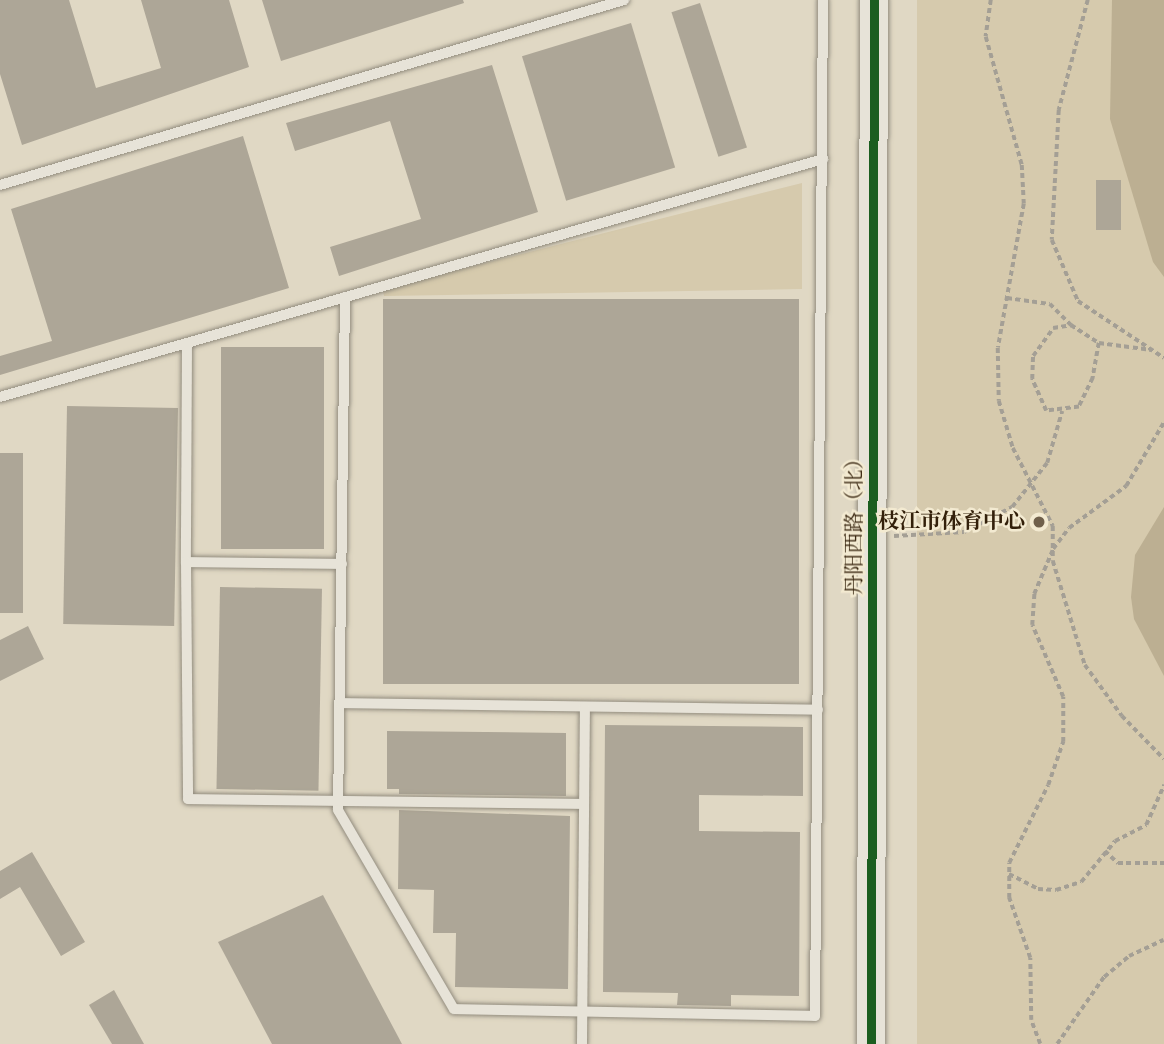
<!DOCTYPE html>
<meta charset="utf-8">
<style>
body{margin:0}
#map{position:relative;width:1164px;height:1044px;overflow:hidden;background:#e0d8c4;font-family:"Libre Bodoni","Noto Serif SC",serif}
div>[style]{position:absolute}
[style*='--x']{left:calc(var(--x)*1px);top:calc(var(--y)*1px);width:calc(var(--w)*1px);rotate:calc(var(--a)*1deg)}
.green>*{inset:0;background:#d6caad;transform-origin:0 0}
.water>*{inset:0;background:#bcaf92}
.building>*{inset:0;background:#ada697;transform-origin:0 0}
.path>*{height:3.5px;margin-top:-1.75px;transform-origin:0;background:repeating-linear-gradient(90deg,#a49f95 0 5px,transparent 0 8.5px)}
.roads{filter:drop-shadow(0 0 2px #928c7e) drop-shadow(0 0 2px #928c7e)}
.service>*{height:10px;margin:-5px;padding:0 5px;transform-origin:5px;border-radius:5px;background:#e7e3d8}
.tertiary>*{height:28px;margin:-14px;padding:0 14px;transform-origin:14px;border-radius:14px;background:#e7e3d8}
.cycleway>*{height:9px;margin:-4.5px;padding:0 4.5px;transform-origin:4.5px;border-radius:4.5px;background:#1b5e20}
.dots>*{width:19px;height:19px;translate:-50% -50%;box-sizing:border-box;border:4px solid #f3ead1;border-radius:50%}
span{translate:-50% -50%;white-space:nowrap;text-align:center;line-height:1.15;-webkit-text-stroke:5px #f3ead1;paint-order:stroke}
.street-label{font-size:21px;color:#33200a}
.poi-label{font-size:21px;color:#33200a;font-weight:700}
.right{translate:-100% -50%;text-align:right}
</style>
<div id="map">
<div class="green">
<div style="left:917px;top:0;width:247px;height:1044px"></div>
<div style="clip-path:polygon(802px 183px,802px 289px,384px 296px,383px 289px)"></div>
</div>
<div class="water">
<div style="clip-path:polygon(1112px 0,1164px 0,1164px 277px,1153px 262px,1110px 119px)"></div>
<div style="clip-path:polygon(1164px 507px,1164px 676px,1134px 619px,1131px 597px,1135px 555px)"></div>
</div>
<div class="building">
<div style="clip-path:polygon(0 0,69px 0,96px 88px,161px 68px,141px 0,229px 0,249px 67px,22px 145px,0 74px)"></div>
<div style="clip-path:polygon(262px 0,463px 0,464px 3px,281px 61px)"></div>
<div style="left:700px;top:3px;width:152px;height:30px;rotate:72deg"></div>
<div style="left:631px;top:23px;width:151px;height:114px;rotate:73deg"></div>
<div style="clip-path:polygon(492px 65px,538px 212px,339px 276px,330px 247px,421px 219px,390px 121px,295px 151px,286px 123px)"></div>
<div style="clip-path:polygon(243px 136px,289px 288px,0 375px,0 356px,52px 341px,11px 209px)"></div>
<div style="left:1096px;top:180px;width:25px;height:50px"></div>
<div style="left:383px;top:299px;width:416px;height:385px"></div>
<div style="left:221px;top:347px;width:103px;height:202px"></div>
<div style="left:67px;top:406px;width:111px;height:218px;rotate:1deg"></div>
<div style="left:0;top:453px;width:23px;height:160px"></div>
<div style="left:220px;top:587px;width:102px;height:202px;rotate:1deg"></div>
<div style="clip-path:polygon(28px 626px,44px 659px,0 681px,0 640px)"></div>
<div style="clip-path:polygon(605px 725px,803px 727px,803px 796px,699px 795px,699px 831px,800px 832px,799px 996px,731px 995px,731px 1006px,677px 1005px,678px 993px,603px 992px)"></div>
<div style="clip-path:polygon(387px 731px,566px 733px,566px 796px,399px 794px,399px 789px,387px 789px)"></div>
<div style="clip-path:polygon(399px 810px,570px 816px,568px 989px,455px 987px,456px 933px,433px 933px,434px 890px,398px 889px)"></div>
<div style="clip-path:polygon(32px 852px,85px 942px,61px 956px,20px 887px,0 899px,0 871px)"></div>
<div style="clip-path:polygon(323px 895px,402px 1044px,272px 1044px,218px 942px)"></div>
<div style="clip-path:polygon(114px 990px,144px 1044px,112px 1044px,89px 1005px)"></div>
</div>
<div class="path">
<div style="--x:991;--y:0;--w:37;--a:98"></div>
<div style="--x:986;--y:37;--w:133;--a:74.3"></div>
<div style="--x:1022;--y:165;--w:39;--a:87"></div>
<div style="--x:1024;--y:204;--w:146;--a:100.2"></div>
<div style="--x:998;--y:348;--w:53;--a:88.9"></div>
<div style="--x:999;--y:401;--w:49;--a:73.4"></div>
<div style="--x:1013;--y:448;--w:88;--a:62.9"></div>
<div style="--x:1053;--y:526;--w:35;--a:90"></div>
<div style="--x:1053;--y:561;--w:109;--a:72.9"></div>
<div style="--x:1085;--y:665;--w:63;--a:54"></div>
<div style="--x:1122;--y:716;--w:60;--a:45.7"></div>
<div style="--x:1088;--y:0;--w:114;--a:104.8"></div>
<div style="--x:1059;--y:110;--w:130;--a:93.1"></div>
<div style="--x:1052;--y:240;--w:66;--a:66.9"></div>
<div style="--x:1078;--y:301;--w:103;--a:33.5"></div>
<div style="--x:1007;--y:298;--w:43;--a:7.9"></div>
<div style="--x:1050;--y:304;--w:30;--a:45"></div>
<div style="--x:1099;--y:343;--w:36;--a:100"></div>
<div style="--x:1093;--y:378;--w:32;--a:116"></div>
<div style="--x:1079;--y:407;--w:33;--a:173"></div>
<div style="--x:1046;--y:411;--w:35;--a:-114"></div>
<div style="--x:1032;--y:379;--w:23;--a:-88"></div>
<div style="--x:1033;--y:356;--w:34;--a:-54"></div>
<div style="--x:1053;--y:328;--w:18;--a:-9"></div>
<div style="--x:1071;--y:325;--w:33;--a:33"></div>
<div style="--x:1099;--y:343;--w:53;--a:7.5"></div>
<div style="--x:894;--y:536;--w:70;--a:-3.3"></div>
<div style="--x:964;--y:532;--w:54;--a:-27.5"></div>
<div style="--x:1012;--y:507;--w:56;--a:-51.5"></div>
<div style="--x:1047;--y:463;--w:54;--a:-73.9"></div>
<div style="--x:1105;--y:851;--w:18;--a:43"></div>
<div style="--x:1118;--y:863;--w:46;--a:0"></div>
<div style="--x:1009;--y:874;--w:33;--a:27"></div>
<div style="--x:1038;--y:889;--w:18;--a:3"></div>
<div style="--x:1056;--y:890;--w:26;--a:-18"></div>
<div style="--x:1081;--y:882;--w:53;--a:-50.3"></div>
<div style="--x:1115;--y:841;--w:35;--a:-27"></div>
<div style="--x:1146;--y:825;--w:44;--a:-65.8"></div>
<div style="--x:1040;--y:1044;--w:26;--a:-111"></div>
<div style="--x:1031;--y:1020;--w:62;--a:-90.9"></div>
<div style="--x:1030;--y:958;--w:64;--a:-109.3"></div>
<div style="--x:1009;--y:898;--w:35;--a:-90"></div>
<div style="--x:1009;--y:863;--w:87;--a:-63.4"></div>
<div style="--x:1048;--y:785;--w:46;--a:-70.8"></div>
<div style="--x:1063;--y:742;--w:45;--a:-90"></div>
<div style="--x:1063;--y:697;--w:78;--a:-113.3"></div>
<div style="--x:1032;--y:625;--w:31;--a:-86"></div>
<div style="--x:1034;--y:594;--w:49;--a:-67.1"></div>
<div style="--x:1053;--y:549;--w:26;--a:-53"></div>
<div style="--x:1069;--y:528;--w:71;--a:-36.4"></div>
<div style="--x:1126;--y:486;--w:74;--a:-59.3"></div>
<div style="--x:1057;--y:1044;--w:82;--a:-55"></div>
<div style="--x:1104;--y:977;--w:33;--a:-40"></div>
<div style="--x:1129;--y:956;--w:38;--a:-25"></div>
</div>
<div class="roads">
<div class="service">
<div style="--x:0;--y:185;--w:651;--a:-16.51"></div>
<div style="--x:345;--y:297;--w:513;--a:90.78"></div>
<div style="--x:338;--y:810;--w:230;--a:59.8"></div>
<div style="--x:454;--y:1009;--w:361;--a:1.1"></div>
<div style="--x:815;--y:1016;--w:1016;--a:-89.55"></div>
<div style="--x:187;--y:343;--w:219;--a:90.3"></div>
<div style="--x:186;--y:562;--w:156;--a:0.7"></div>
<div style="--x:0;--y:397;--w:857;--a:-16.13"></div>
<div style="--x:186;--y:562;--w:237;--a:89.5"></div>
<div style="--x:188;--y:799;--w:396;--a:0.7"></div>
<div style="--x:340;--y:703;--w:478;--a:0.8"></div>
<div style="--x:582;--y:1044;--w:336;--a:-89.5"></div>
</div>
<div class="tertiary">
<div style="--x:871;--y:1044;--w:1044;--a:-89.84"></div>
</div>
</div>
<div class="cycleway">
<div style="--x:871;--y:1044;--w:1044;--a:-89.84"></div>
</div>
<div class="dots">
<div style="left:1039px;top:522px;background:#70604b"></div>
</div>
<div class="street-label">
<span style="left:855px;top:522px;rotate:-90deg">丹阳西路（北）</span>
</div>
<div class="poi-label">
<span class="right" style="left:1025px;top:522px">枝江市体育中心</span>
</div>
</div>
